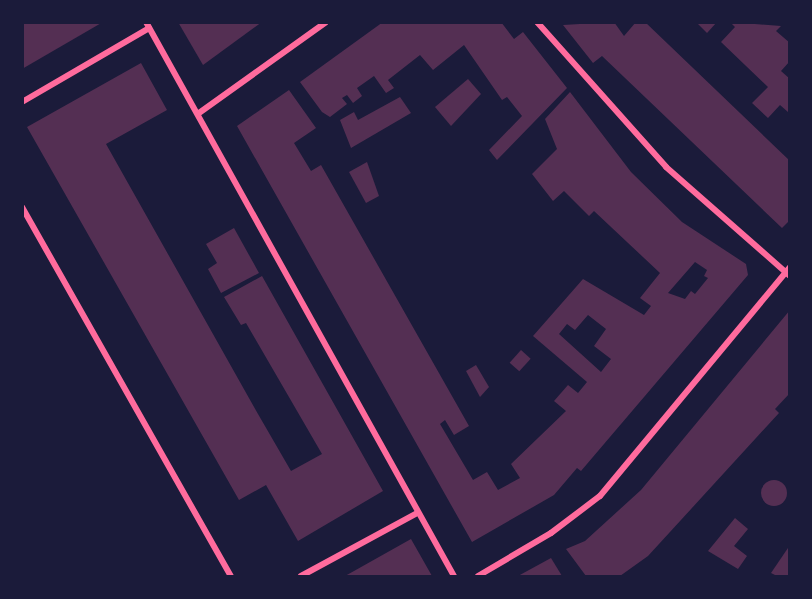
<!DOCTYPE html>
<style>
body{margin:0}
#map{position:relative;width:812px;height:599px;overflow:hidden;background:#1b1b3a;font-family:"PT Serif",serif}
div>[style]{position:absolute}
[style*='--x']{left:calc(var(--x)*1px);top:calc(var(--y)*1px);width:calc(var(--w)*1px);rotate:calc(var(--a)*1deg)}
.building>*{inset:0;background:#542f53;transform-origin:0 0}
.round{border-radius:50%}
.minor>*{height:6px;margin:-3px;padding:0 3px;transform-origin:3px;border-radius:3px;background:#ff6b9d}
span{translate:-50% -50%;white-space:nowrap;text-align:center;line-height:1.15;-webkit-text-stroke:5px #1b1b3a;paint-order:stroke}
.frame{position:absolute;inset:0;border:24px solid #1b1b3a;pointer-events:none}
</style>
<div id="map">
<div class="building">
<div style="clip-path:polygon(22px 22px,103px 22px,22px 69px)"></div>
<div style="clip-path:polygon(178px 22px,262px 22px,203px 65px)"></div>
<div style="clip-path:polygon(383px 22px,501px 22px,514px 39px,523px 32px,567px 88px,497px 160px,489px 150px,522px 116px,507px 97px,502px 100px,464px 45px,433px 70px,420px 55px,388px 80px,394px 88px,386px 93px,374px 76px,357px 88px,362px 96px,353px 103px,347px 95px,342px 98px,347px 104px,330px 117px,322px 112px,300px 82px)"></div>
<div style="clip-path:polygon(614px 22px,624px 36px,636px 22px,645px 22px,790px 161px,790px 220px,782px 228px,602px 56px,593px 63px,563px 25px)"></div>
<div style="clip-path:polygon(696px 22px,717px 22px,707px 33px)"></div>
<div style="clip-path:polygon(730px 22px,781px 26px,776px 31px,790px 43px,790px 61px,781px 71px,790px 79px,788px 112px,780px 105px,768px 118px,752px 103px,768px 87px,721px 42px,735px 27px)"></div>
<div style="clip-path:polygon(141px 63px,167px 110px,106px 144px,258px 414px,291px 471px,322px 454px,246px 323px,241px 325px,224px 297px,262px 276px,383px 491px,298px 541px,266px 485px,239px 500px,27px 127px)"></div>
<div style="clip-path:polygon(468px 79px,481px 94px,451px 126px,435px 107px)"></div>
<div style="clip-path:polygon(evenodd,289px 90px,316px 128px,294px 143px,311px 171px,321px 165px,469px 426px,454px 435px,445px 420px,440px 424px,473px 480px,487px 472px,498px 490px,520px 478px,511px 464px,566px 411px,554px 401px,568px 385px,578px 393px,587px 382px,533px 336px,583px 279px,644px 315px,651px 306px,640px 298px,660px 273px,594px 211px,589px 216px,564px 191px,553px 201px,532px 174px,557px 149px,545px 119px,570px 92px,631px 172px,682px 222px,746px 264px,748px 275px,581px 471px,577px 468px,554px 495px,472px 542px,237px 126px,289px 90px,695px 262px,707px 270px,704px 276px,708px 278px,695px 294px,691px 291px,685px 299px,668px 293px,695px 262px,289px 90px,588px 315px,606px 329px,594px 346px,611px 359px,601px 372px,559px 334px,567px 324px,575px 330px,588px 315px)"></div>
<div style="clip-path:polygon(400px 97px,411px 113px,351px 148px,340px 120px,354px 112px,358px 120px)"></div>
<div style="clip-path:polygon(367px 162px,379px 196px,366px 203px,349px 172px)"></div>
<div style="clip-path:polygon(234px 228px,259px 273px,221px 293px,208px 269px,217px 263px,206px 244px)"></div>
<div style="clip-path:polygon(790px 310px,790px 393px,775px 409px,779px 413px,648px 556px,620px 576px,586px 576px,566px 549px,585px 541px,641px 490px)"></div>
<div style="left:521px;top:350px;width:13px;height:17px;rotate:42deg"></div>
<div style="clip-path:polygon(476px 365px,489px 387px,480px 397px,466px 371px)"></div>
<div class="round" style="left:761px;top:480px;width:26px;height:26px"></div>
<div style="clip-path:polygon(735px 518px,748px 529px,734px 546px,747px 556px,738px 569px,708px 551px)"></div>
<div style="clip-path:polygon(411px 539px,432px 576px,345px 576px,354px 571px)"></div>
<div style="clip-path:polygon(790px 545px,790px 576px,777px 576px,771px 573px)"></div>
<div style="clip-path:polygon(551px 558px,562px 576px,518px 576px)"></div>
</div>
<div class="minor">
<div style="--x:146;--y:22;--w:634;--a:60.93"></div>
<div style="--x:537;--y:22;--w:194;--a:48.3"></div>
<div style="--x:666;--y:167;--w:165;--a:41.3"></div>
<div style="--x:22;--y:102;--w:147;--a:-30.2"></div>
<div style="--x:199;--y:113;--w:156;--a:-35.6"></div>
<div style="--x:22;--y:207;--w:424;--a:60.5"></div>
<div style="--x:301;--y:576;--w:132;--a:-28.5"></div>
<div style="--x:478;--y:576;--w:85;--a:-30.5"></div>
<div style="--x:551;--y:533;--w:61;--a:-37.1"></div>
<div style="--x:600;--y:496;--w:298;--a:-50.3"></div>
</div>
<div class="frame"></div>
</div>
